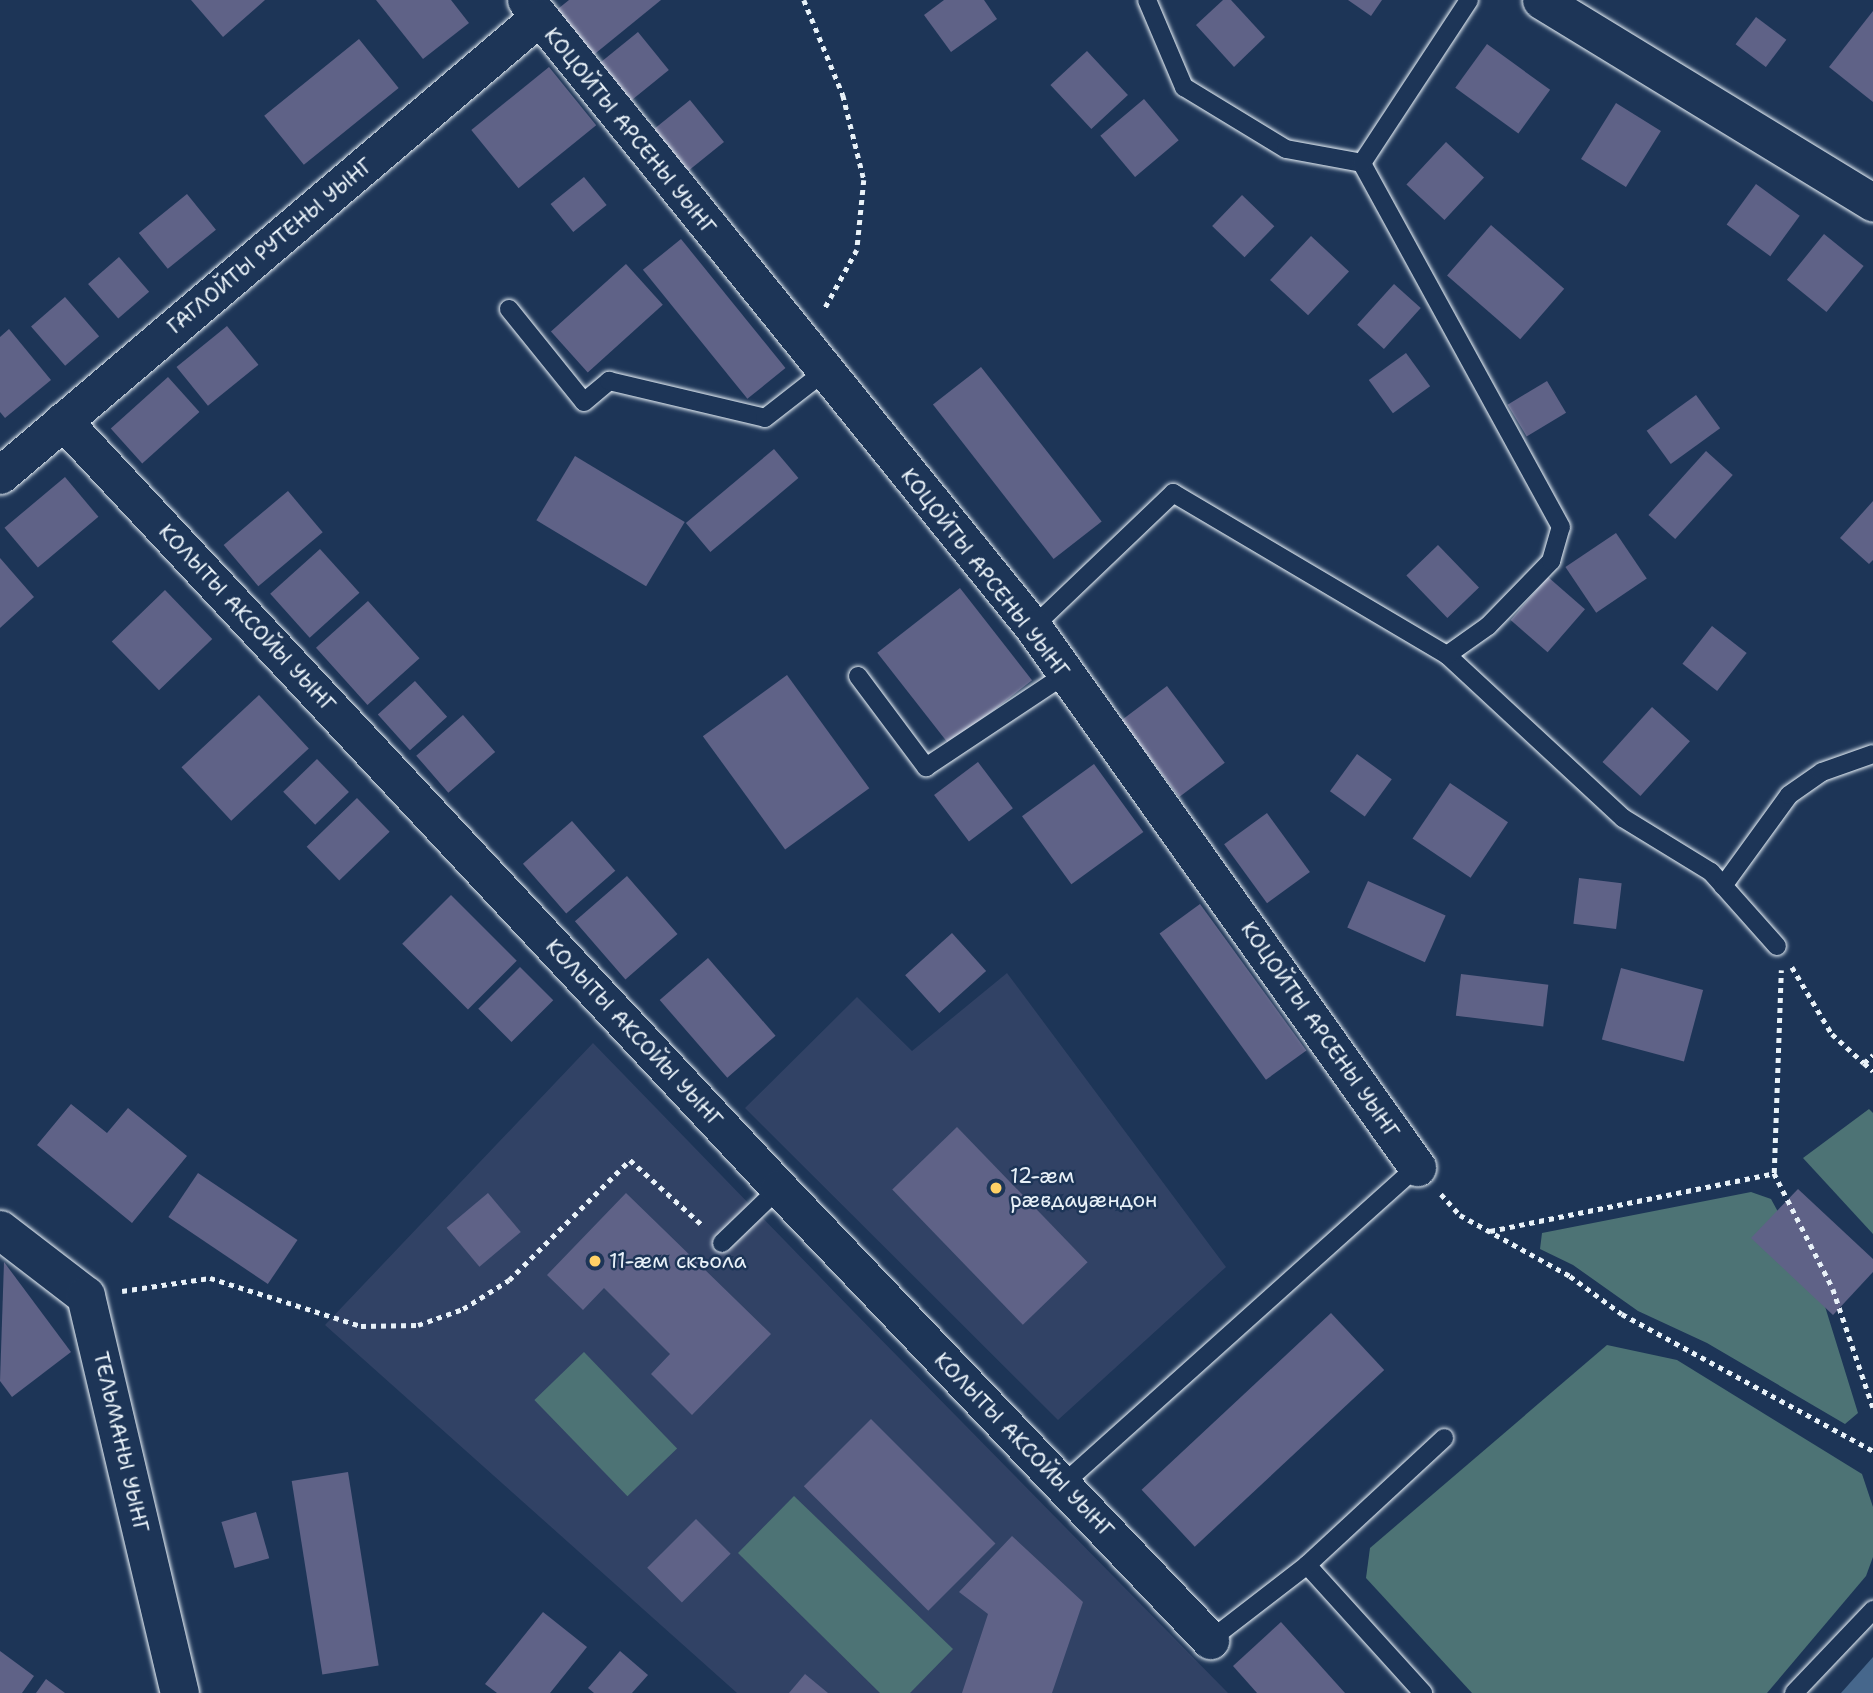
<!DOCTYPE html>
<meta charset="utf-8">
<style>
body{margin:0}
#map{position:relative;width:1873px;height:1693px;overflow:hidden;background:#1d3557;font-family:"Shantell Sans",sans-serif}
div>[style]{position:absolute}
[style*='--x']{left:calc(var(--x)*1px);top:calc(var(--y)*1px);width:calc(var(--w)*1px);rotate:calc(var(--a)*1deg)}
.built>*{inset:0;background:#314265}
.green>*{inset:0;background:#4d7375;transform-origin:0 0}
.water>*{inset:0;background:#46678c}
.building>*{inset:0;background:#5f6287;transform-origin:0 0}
.path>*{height:4.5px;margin-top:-2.25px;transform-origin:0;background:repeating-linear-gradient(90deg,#e8f1f8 0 5px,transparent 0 10px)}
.roads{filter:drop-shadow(0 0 2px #e8f1f8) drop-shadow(0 0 2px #e8f1f8)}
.service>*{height:18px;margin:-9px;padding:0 9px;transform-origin:9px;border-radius:9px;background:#1d3557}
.minor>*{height:37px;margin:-18.5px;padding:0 18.5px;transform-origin:18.5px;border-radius:18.5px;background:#1d3557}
.tertiary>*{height:38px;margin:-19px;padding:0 19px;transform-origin:19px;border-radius:19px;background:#1d3557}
.dots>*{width:19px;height:19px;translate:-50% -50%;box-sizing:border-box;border:4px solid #1d3557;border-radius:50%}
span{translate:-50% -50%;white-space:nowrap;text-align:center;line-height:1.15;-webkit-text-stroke:5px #1d3557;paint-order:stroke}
.street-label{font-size:21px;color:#e8f1f8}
.poi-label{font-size:21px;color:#e8f1f8}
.left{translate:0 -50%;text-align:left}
</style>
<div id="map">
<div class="built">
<div style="clip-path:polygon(1007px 973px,1226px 1267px,1058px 1420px,745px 1108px,857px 997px,912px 1051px)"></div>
<div style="clip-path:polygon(593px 1043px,853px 1311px,1228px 1693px,737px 1693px,325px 1325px)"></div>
</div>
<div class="green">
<div style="clip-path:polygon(1869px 1109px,1873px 1113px,1873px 1234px,1803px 1158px)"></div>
<div style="clip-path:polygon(1751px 1192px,1771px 1199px,1819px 1287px,1858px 1413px,1845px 1424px,1707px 1343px,1638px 1311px,1573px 1265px,1540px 1249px,1542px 1233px)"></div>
<div style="clip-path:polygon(1607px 1345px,1677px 1360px,1862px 1474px,1873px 1507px,1873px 1557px,1866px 1576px,1767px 1693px,1472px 1693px,1366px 1578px,1370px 1548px)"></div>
<div style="left:584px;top:1352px;width:134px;height:69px;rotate:46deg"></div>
<div style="clip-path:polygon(794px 1496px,953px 1649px,910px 1693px,880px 1693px,738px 1553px)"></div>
</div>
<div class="water">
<div style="clip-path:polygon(1873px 1657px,1873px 1693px,1841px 1693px)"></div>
</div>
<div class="building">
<div style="clip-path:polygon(191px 0,265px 0,223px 37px)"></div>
<div style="clip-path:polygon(376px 0,451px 0,469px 23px,423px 59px)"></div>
<div style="clip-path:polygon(569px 0,661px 0,591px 57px,554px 12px)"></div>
<div style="clip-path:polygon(944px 0,984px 0,997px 19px,951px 52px,924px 15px)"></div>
<div style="clip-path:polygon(1223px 0,1231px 0,1265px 37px,1234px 67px,1196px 25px)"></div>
<div style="clip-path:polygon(1348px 0,1382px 0,1371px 16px)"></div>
<div style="clip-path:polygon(1873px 11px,1873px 102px,1829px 67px)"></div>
<div style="left:1756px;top:17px;width:38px;height:34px;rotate:37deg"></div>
<div style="left:638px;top:32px;width:49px;height:50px;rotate:51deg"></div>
<div style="left:359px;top:39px;width:63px;height:122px;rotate:51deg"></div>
<div style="left:1487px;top:44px;width:78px;height:54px;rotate:36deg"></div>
<div style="left:1087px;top:51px;width:60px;height:50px;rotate:47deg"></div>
<div style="left:549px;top:67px;width:75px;height:100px;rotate:51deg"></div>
<div style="left:1144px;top:99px;width:54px;height:57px;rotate:50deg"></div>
<div style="left:690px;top:100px;width:54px;height:47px;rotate:51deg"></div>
<div style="left:1616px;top:103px;width:53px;height:66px;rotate:32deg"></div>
<div style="left:1446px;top:142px;width:52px;height:58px;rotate:43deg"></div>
<div style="left:584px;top:177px;width:36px;height:43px;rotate:51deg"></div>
<div style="left:1756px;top:184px;width:54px;height:50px;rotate:36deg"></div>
<div style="left:187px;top:194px;width:46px;height:62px;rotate:51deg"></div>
<div style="left:1242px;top:195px;width:45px;height:43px;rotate:44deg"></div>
<div style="left:1491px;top:225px;width:97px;height:67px;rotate:41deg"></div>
<div style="left:1824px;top:234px;width:51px;height:59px;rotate:39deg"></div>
<div style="left:1311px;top:236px;width:52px;height:60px;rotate:43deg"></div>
<div style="left:681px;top:239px;width:166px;height:49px;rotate:51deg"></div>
<div style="left:119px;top:257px;width:46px;height:41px;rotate:49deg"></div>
<div style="left:626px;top:264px;width:55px;height:101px;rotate:48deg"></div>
<div style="left:1394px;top:284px;width:36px;height:55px;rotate:42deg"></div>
<div style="left:65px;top:297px;width:52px;height:45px;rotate:49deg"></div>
<div style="left:227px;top:326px;width:50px;height:65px;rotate:51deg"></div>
<div style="clip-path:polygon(9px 329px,51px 380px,5px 418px,0 412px,0 337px)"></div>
<div style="left:1406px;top:353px;width:41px;height:46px;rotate:54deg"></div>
<div style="left:981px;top:367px;width:196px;height:61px;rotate:52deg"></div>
<div style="left:168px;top:377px;width:47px;height:77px;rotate:48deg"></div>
<div style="left:1547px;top:381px;width:37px;height:46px;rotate:59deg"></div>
<div style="left:1696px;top:395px;width:41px;height:61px;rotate:54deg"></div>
<div style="left:774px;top:449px;width:38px;height:115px;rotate:50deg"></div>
<div style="left:1706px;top:451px;width:36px;height:86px;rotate:42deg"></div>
<div style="left:575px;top:456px;width:128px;height:75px;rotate:31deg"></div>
<div style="left:65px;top:477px;width:52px;height:79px;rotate:50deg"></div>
<div style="left:288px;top:491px;width:54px;height:84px;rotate:50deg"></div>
<div style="clip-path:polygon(1873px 501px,1873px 560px,1869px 564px,1840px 538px)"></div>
<div style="left:1616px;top:533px;width:55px;height:61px;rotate:56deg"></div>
<div style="left:1438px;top:545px;width:59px;height:44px;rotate:46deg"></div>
<div style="left:320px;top:549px;width:59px;height:67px;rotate:48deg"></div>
<div style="clip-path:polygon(0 558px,34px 597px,0 628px)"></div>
<div style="left:1548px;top:577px;width:49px;height:57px;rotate:41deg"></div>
<div style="left:960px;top:588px;width:117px;height:105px;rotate:52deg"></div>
<div style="left:165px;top:590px;width:68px;height:74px;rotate:46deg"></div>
<div style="left:368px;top:601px;width:77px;height:70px;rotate:48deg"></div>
<div style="left:1712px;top:626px;width:44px;height:48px;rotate:38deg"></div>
<div style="left:787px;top:675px;width:140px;height:104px;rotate:54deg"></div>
<div style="left:415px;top:681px;width:48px;height:50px;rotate:48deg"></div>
<div style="left:1167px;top:686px;width:96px;height:57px;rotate:53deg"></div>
<div style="left:259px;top:695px;width:73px;height:106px;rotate:47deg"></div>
<div style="left:1652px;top:707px;width:51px;height:74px;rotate:42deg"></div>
<div style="left:463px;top:715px;width:49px;height:62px;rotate:49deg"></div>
<div style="left:1357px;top:754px;width:43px;height:46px;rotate:36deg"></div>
<div style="left:317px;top:759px;width:46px;height:47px;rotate:46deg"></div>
<div style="left:978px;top:762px;width:58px;height:55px;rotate:53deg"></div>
<div style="left:1094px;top:764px;width:84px;height:89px;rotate:54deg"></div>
<div style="left:1450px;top:783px;width:70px;height:67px;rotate:34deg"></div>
<div style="left:357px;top:798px;width:47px;height:70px;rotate:46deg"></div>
<div style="left:1267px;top:813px;width:73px;height:53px;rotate:54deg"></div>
<div style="left:572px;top:821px;width:66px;height:65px;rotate:49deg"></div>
<div style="left:627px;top:876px;width:77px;height:69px;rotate:49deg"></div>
<div style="left:1579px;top:878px;width:43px;height:46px;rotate:7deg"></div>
<div style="left:1368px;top:881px;width:85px;height:51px;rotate:24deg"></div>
<div style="left:451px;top:895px;width:93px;height:69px;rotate:45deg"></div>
<div style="left:1200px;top:904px;width:181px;height:50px;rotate:54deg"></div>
<div style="left:952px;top:933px;width:51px;height:63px;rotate:48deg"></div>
<div style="left:708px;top:958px;width:103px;height:64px;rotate:49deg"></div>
<div style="left:520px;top:967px;width:47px;height:59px;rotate:45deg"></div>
<div style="left:1621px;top:968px;width:85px;height:74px;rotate:15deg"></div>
<div style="left:1461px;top:974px;width:88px;height:42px;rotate:7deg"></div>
<div style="clip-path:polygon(71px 1104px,107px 1133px,128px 1108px,187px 1156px,132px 1223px,37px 1145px)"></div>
<div style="left:957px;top:1127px;width:188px;height:90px;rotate:46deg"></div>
<div style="left:198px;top:1173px;width:120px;height:53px;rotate:34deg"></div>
<div style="clip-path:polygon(1798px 1189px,1873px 1259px,1873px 1272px,1833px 1315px,1751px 1238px)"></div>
<div style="left:488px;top:1193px;width:51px;height:54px;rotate:50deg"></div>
<div style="clip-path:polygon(626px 1193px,771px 1334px,692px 1415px,651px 1374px,670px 1354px,604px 1288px,583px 1310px,547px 1275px)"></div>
<div style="clip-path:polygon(4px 1262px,71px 1352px,12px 1397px,0 1381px)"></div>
<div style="left:1331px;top:1313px;width:78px;height:259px;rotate:47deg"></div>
<div style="left:871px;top:1419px;width:176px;height:95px;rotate:45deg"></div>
<div style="left:348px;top:1472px;width:196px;height:57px;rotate:81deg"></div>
<div style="left:256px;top:1512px;width:48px;height:36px;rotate:74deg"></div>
<div style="left:696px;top:1519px;width:49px;height:69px;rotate:45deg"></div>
<div style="clip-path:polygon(1012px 1536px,1083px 1602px,1052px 1693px,962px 1693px,988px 1614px,959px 1592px)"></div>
<div style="clip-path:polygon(543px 1612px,587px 1647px,550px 1693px,497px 1693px,485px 1684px)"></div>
<div style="clip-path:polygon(1281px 1622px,1345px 1693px,1257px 1693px,1233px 1666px)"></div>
<div style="clip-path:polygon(0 1651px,34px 1676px,22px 1693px,0 1693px)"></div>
<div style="clip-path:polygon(620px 1651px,648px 1675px,632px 1693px,594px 1693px,588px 1688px)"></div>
<div style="clip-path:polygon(805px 1674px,828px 1693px,789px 1693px)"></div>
<div style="clip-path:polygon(46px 1679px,65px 1693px,36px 1693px)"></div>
</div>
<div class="path">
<div style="--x:804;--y:0;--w:103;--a:67.7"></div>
<div style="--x:843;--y:95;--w:88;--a:76.1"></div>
<div style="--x:864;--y:180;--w:70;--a:95.7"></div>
<div style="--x:857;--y:250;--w:68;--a:118.8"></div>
<div style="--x:1792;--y:967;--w:78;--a:59.2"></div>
<div style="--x:1832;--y:1034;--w:43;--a:42.2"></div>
<div style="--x:1864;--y:1063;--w:12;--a:-42"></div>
<div style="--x:1864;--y:1063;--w:12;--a:42"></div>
<div style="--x:1774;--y:1173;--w:130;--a:63"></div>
<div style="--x:1833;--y:1289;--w:125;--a:71.3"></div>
<div style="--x:1441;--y:1194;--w:28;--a:48"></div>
<div style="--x:1460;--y:1215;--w:126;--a:29"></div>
<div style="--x:1570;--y:1276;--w:64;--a:36.2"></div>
<div style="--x:1622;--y:1314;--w:286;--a:28.6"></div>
<div style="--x:1490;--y:1231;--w:290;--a:-11.5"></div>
<div style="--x:1774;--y:1173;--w:203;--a:-88"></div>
<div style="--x:122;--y:1291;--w:89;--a:-8.4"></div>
<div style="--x:210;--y:1278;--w:158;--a:17.6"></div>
<div style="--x:361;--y:1326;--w:57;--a:-1"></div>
<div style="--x:418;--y:1325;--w:48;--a:-19.6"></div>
<div style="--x:463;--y:1309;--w:54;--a:-32.2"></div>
<div style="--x:509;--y:1280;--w:170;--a:-44.8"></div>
<div style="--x:630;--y:1160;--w:96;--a:42"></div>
</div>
<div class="roads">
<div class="service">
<div style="--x:1147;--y:0;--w:95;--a:67"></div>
<div style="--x:1184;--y:87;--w:119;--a:31.3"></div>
<div style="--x:1286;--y:149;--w:77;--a:10.4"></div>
<div style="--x:509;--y:309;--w:119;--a:51.1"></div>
<div style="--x:584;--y:402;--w:33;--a:-40"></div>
<div style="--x:609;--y:381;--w:160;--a:13.3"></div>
<div style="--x:765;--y:418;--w:75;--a:-37.9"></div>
<div style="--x:1033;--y:627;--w:194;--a:-43.7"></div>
<div style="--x:1173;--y:493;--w:318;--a:30.6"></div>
<div style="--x:1447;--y:655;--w:240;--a:42.8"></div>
<div style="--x:1623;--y:818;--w:103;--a:31.5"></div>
<div style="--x:1711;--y:872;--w:99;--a:48.3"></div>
<div style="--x:1447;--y:655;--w:50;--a:-35.3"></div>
<div style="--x:1488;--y:626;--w:91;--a:-45.9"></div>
<div style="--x:1551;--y:561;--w:35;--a:-74"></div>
<div style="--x:1561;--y:527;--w:415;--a:-118.7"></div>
<div style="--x:1362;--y:163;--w:195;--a:-56.7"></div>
<div style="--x:858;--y:676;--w:114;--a:53.2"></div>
<div style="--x:926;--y:767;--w:168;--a:-33.6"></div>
<div style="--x:1723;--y:886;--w:112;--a:-54"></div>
<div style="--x:1789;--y:795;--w:40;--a:-34.9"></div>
<div style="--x:1822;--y:772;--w:54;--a:-19.4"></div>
<div style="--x:722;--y:1243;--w:79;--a:-44"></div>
<div style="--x:1062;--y:1485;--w:477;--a:-41.9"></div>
<div style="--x:1307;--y:1565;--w:173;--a:47.8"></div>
<div style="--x:1210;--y:1640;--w:123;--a:-37.7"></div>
<div style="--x:1307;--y:1565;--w:187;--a:-42.8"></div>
<div style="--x:1794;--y:1693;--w:115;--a:-46.4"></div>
</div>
<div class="minor">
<div style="--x:526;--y:0;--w:806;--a:51.04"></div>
<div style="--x:1033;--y:627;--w:663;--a:54.58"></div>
<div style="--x:1541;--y:0;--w:389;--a:31.4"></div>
<div style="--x:63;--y:421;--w:1049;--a:46.97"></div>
<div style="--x:779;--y:1188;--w:625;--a:46.36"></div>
<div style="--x:0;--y:475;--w:707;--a:-40.36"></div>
</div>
<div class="tertiary">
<div style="--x:0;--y:1230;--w:108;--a:37.5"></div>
<div style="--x:86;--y:1296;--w:408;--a:76.7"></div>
</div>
</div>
<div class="dots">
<div style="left:996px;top:1188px;background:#ffd166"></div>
<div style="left:595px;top:1261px;background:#ffd166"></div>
</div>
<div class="street-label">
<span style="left:630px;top:131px;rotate:51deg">КОЦОЙТЫ АРСЕНЫ УЫНГ</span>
<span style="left:270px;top:246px;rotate:-40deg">ГАГЛОЙТЫ РУТЕНЫ УЫНГ</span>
<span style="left:985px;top:573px;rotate:52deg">КОЦОЙТЫ АРСЕНЫ УЫНГ</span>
<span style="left:247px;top:618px;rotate:47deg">КОЛЫТЫ АКСОЙЫ УЫНГ</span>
<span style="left:1320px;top:1030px;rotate:55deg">КОЦОЙТЫ АРСЕНЫ УЫНГ</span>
<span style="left:634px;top:1033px;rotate:47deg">КОЛЫТЫ АКСОЙЫ УЫНГ</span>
<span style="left:121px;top:1442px;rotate:77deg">ТЕЛЬМАНЫ УЫНГ</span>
<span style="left:1024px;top:1445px;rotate:46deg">КОЛЫТЫ АКСОЙЫ УЫНГ</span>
</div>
<div class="poi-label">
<span class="left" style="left:1010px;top:1188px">12-æм<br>рӕвдауӕндон</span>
<span class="left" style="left:609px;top:1261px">11-æм скъола</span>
</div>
</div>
